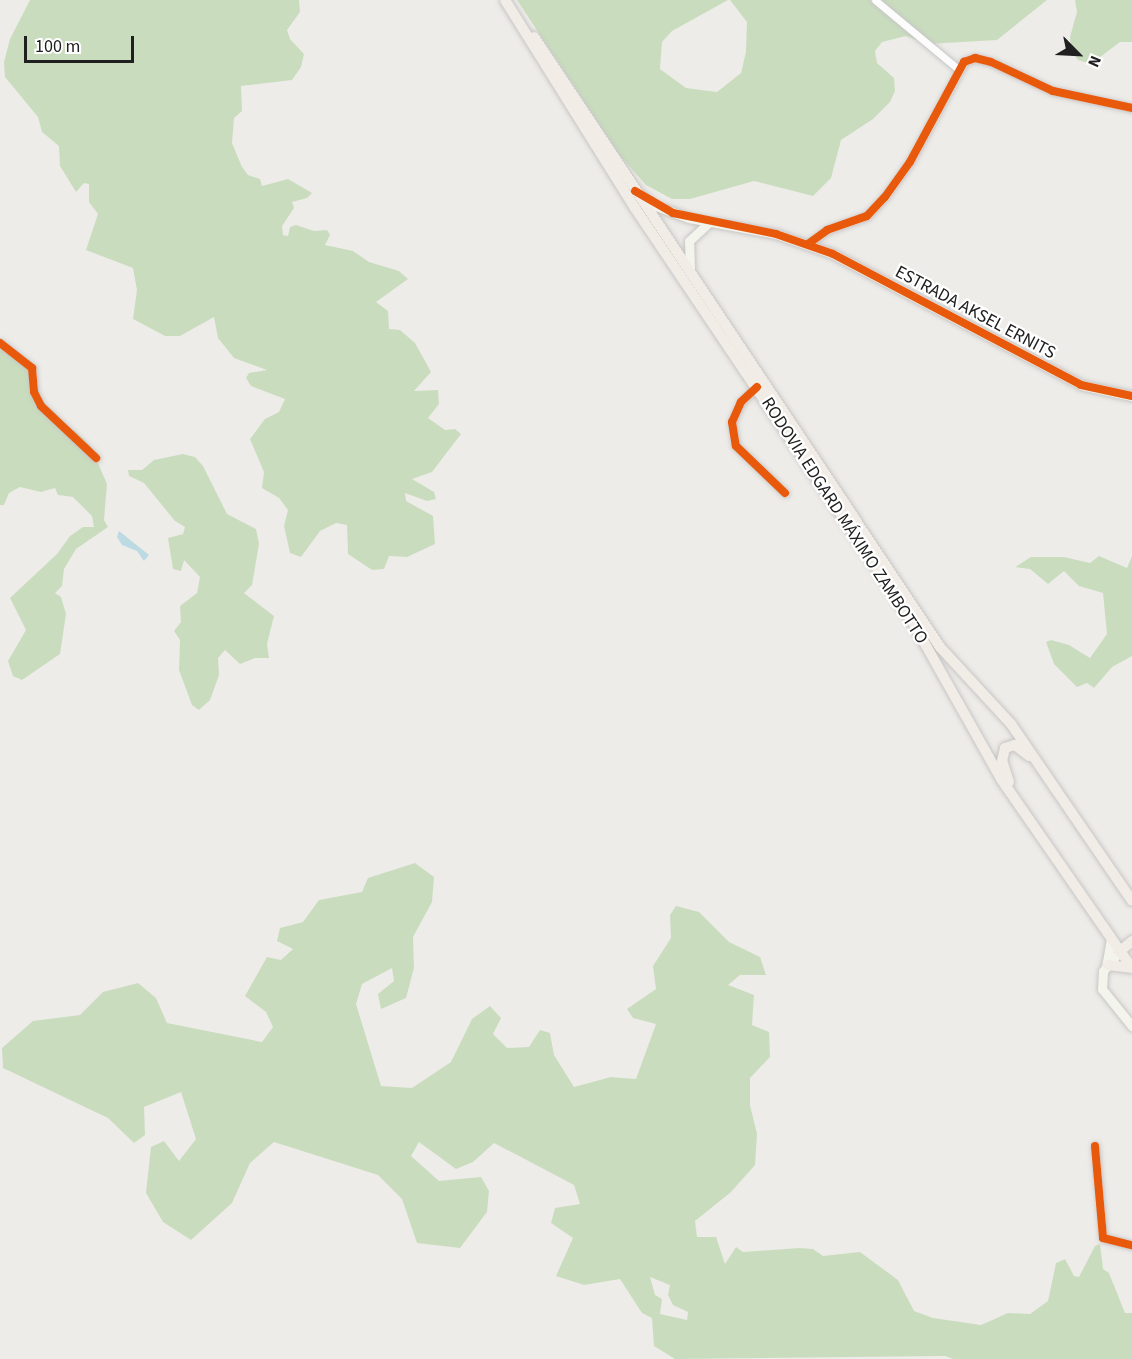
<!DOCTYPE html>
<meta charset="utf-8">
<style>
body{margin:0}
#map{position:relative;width:1132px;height:1359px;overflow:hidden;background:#eeece9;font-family:"Source Sans 3",sans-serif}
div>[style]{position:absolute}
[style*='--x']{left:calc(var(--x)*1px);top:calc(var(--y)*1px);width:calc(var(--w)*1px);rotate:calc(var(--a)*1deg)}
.forest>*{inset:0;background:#c9ddbe}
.water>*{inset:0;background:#bbdae2}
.roads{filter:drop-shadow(0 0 2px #c7c6c5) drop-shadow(0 0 2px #c7c6c5)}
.street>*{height:7px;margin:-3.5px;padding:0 3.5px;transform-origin:3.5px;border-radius:3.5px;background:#fcfcfc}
.secondary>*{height:9px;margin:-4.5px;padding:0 4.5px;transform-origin:4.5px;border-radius:4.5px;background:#f3f4eb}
.primary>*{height:10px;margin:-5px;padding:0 5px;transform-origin:5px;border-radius:5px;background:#f1ece6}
.cycleway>*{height:8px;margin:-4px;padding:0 4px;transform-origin:4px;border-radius:4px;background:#e8590c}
span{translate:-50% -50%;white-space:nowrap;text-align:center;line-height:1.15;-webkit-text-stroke:4.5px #fff;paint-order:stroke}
.street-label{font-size:18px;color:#202020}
.north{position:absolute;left:1048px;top:24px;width:60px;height:60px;-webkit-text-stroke:4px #fff;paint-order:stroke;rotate:114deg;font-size:16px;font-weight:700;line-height:24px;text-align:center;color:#202020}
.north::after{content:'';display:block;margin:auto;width:21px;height:27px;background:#202020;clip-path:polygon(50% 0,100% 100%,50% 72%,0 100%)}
.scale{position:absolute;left:24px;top:36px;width:110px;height:27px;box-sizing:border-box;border:3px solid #202020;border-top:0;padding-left:8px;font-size:18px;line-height:21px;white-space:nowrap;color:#202020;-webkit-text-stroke:4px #fff;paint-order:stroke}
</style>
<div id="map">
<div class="forest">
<div style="clip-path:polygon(30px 0,299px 0,300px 12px,287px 30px,290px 39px,304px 54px,301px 67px,292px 80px,241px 86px,242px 111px,234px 118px,232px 143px,242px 167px,248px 175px,260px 179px,262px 186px,288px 179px,312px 193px,307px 198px,292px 202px,294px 208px,282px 226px,283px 235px,288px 236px,290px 227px,296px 225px,314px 231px,327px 230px,330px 235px,325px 245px,353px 251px,369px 262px,399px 271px,408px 279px,376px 302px,388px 311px,389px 329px,400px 330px,415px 343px,431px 372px,414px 391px,438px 390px,439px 404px,428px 418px,445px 430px,455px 429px,461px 434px,432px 472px,412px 479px,434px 492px,436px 499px,427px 501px,405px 493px,406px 501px,433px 516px,435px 544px,407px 557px,389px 556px,384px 569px,372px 570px,348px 554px,347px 525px,336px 523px,320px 531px,301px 557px,290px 553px,284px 526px,288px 510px,279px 498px,262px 488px,264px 472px,250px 439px,265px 419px,279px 412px,285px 399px,251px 386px,246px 378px,249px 373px,267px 370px,234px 358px,218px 338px,214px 317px,180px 336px,165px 336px,133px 319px,137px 290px,133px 268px,86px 250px,98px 214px,89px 202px,89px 184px,84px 183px,76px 192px,60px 166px,59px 146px,42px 132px,38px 117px,5px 77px,4px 62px,10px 39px)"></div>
<div style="clip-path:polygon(517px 0,728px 0,672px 31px,662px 42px,660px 69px,686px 88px,717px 92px,741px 73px,746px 52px,747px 22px,730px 0,1047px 0,997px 40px,928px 44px,906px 36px,882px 42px,875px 51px,877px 63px,894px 78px,895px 91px,890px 102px,873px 119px,841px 140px,831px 178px,813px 196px,754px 181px,690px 199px,672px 199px,646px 185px,621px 157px)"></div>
<div style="clip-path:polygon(1075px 0,1132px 0,1132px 42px,1120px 42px,1091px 64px,1078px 60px,1071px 50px,1070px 37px,1077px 12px)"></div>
<div style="clip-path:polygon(0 339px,33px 369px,41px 401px,58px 416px,59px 425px,75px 431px,90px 445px,107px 484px,104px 520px,108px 527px,76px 549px,64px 569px,62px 586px,55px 593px,61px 597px,66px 614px,60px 654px,22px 680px,13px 676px,8px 661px,26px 630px,10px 598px,57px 554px,70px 536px,83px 527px,94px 527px,92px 516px,73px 497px,58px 495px,55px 488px,41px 492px,20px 487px,9px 493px,4px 505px,0 505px)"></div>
<div style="clip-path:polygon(183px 454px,195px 457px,203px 466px,227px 514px,256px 529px,259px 544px,252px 585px,244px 593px,274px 616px,267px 644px,269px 658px,255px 658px,240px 664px,225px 650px,218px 658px,219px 675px,210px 700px,199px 710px,192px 705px,179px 670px,180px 640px,174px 631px,181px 622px,180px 606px,197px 593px,200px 577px,184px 560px,181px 571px,173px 569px,168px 538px,183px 534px,185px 527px,175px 521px,144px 483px,129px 476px,128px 470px,142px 470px,154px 460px)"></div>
<div style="clip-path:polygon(1099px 556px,1127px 568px,1132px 556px,1132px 656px,1112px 667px,1094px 688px,1087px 683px,1077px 687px,1054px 664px,1046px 642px,1051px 640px,1069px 645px,1090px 658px,1107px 634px,1103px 593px,1079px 586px,1064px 571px,1048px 584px,1030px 569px,1015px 567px,1031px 557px,1064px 557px,1090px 563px)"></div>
<div style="clip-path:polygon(evenodd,415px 863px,434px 877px,432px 902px,413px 937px,414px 968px,406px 998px,381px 1009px,378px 994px,394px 981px,392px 968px,362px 984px,356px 1004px,381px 1086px,412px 1088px,451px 1062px,472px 1019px,490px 1006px,501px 1018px,493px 1034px,507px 1048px,529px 1047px,540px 1030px,550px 1033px,554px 1055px,574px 1087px,611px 1077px,636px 1079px,656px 1024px,633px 1018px,627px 1009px,656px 989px,653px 966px,671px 938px,670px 915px,676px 906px,699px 912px,729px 942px,760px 957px,766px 975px,740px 975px,728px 985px,754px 995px,752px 1025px,769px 1032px,770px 1057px,750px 1078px,750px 1105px,757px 1134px,755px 1165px,731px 1192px,695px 1221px,697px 1237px,716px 1237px,725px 1264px,736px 1247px,743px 1252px,799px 1248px,813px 1249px,823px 1256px,860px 1252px,898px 1280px,914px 1311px,933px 1318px,981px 1325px,1008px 1313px,1030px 1314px,1048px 1301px,1056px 1263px,1065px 1259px,1074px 1276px,1079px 1277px,1095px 1246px,1100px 1244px,1103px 1269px,1109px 1273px,1125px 1313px,1132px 1313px,1132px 1359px,953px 1359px,945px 1356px,675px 1359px,654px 1346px,652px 1318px,642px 1313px,620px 1279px,584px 1285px,556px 1276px,573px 1238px,551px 1223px,555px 1208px,580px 1204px,574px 1185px,494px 1143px,473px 1162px,456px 1169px,419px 1142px,411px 1156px,439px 1181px,481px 1177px,489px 1191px,487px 1212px,460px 1248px,417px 1243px,402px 1199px,378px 1175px,274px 1142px,250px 1163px,232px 1203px,191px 1240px,163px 1222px,146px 1193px,151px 1147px,164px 1141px,179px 1161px,196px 1139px,181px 1092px,144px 1107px,145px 1135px,134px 1143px,108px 1118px,3px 1068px,2px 1048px,33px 1021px,80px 1015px,103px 992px,138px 983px,156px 998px,167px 1023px,262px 1042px,273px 1027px,266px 1012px,245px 996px,267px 957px,281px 960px,293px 949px,277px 941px,280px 928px,303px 922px,319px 900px,362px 892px,368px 878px,415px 863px,650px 1277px,670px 1285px,668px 1295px,673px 1305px,688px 1312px,687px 1320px,660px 1314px,662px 1299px,655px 1295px,650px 1277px)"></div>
</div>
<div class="water">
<div style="clip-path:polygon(119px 531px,149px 555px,144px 561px,137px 551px,122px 545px,117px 537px)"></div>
</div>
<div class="roads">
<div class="street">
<div style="--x:875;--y:0;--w:108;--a:39.7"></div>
<div style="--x:808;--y:244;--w:24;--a:-36"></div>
<div style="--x:827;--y:230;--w:42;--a:-19.3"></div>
<div style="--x:867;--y:216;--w:26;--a:-47"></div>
<div style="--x:885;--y:197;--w:43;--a:-54.5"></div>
<div style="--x:910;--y:162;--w:114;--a:-61.6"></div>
<div style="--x:964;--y:62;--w:12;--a:-20"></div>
<div style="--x:975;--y:58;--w:16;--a:14"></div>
<div style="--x:991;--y:62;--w:68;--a:25.1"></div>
<div style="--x:1053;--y:91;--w:81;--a:12.1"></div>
<div style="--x:0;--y:343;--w:41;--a:38"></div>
<div style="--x:32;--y:368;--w:24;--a:85"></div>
<div style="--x:34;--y:392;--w:16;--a:63"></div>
<div style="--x:41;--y:406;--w:76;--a:43.4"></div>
<div style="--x:757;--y:387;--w:22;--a:137"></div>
<div style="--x:741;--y:402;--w:22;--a:114"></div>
<div style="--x:732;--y:422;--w:24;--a:81"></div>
<div style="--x:736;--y:446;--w:68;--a:43.8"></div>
<div style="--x:1095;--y:1146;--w:92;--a:85"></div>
<div style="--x:1103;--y:1238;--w:30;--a:14"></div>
</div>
<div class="secondary">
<div style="--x:640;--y:194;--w:20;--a:37"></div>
<div style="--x:656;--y:206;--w:35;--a:20"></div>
<div style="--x:689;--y:218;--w:88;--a:10.4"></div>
<div style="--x:776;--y:234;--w:60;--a:19.3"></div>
<div style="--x:833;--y:254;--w:280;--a:27.8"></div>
<div style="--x:1081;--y:385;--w:52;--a:12.2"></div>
<div style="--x:690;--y:268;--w:27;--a:-92"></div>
<div style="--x:689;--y:241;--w:26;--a:-43"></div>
<div style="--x:1119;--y:952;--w:25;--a:130"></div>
<div style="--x:1103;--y:971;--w:18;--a:93"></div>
<div style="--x:1102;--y:989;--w:48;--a:51"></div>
<div style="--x:1106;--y:967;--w:27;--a:-80"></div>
</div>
<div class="primary">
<div style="--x:505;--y:0;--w:245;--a:58"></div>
<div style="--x:635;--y:208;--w:495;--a:56.1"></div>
<div style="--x:911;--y:619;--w:184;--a:60.6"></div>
<div style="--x:1001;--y:779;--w:230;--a:55.3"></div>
<div style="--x:534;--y:37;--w:733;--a:56.35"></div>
<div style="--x:940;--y:647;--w:105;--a:47.3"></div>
<div style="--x:1011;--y:724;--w:214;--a:55.6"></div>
<div style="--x:1009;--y:782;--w:22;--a:-108"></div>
<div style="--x:1002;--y:761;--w:13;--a:-77"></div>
<div style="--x:1005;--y:748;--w:10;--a:-17"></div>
<div style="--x:1015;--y:745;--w:18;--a:38"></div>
<div style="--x:1119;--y:952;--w:17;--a:-40"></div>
<div style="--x:1108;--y:965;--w:23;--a:7"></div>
</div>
</div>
<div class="cycleway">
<div style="--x:635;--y:191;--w:44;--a:30.1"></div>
<div style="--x:673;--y:213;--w:105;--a:11.5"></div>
<div style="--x:776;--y:234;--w:60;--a:19.3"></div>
<div style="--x:833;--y:254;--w:280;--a:27.8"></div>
<div style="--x:1081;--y:385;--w:52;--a:12.2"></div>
<div style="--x:808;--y:244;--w:24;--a:-36"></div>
<div style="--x:827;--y:230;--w:42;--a:-19.3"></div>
<div style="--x:867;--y:216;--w:26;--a:-47"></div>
<div style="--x:885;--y:197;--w:43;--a:-54.5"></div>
<div style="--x:910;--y:162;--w:114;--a:-61.6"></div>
<div style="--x:964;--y:62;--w:12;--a:-20"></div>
<div style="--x:975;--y:58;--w:16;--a:14"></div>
<div style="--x:991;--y:62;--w:68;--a:25.1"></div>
<div style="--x:1053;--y:91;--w:81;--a:12.1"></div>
<div style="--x:0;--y:343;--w:41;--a:38"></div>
<div style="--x:32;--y:368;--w:24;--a:85"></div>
<div style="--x:34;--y:392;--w:16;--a:63"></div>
<div style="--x:41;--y:406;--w:76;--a:43.4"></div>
<div style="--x:757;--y:387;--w:22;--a:137"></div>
<div style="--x:741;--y:402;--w:22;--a:114"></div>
<div style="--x:732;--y:422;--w:24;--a:81"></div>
<div style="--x:736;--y:446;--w:68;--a:43.8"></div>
<div style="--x:1095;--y:1146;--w:92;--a:85"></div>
<div style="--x:1103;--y:1238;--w:30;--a:14"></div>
</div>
<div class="street-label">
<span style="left:975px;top:313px;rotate:28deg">ESTRADA AKSEL ERNITS</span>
<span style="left:844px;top:521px;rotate:57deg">RODOVIA EDGARD MÁXIMO ZAMBOTTO</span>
</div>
<div class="north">N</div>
<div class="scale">100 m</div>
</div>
